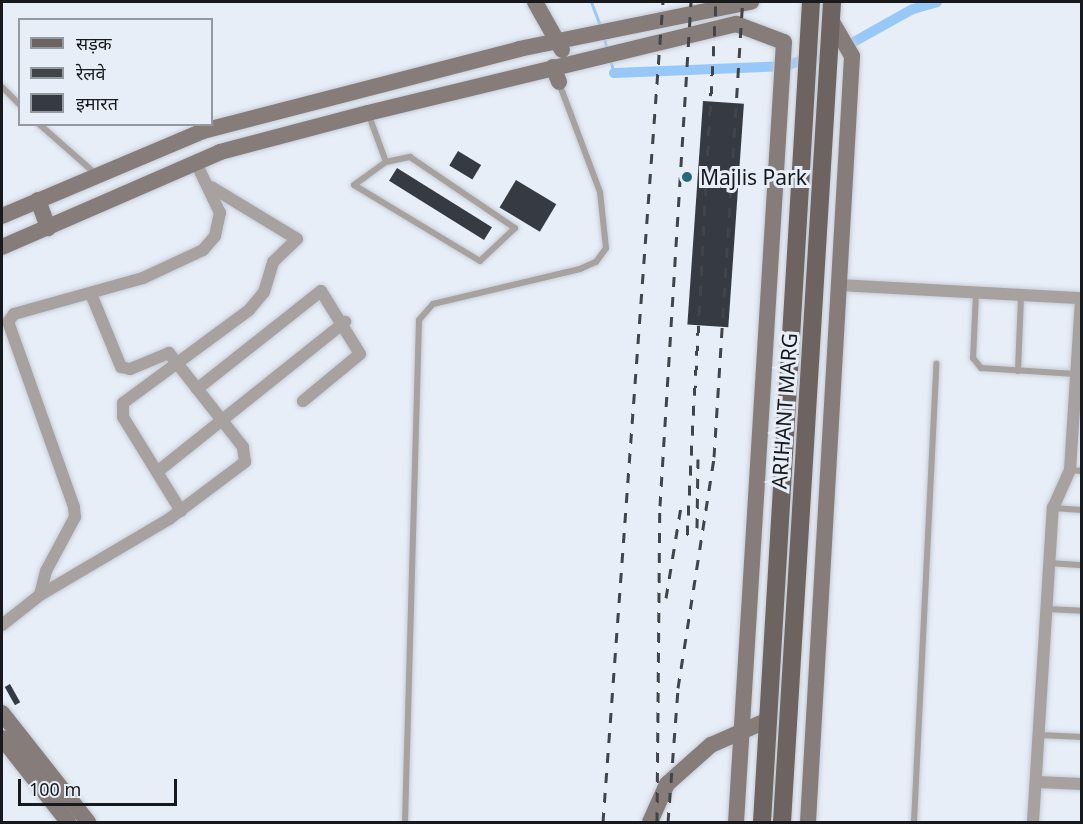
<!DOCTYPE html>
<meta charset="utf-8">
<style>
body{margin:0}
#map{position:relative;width:1083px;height:824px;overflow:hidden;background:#e7eef8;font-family:"Noto Sans","Noto Sans Devanagari",sans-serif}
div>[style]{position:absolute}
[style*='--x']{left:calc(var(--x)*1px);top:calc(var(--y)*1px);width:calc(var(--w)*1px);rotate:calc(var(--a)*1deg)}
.stream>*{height:3px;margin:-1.5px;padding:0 1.5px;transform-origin:1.5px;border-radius:1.5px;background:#97c8f8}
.canal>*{height:10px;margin:-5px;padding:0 5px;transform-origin:5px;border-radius:5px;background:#97c8f8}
.building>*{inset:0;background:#363b43;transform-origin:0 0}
.roads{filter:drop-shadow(0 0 2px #c6ccd5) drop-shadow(0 0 2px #c6ccd5)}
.lane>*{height:6px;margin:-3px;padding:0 3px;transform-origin:3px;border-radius:3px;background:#a7a1a0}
.street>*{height:12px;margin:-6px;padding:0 6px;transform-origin:6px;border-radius:6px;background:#a7a1a0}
.secondary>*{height:16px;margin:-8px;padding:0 8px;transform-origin:8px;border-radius:8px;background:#867d7b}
.primary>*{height:18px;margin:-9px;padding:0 9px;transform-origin:9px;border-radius:9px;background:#6d6361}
.rail>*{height:3px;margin-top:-1.5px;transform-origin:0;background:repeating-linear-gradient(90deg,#414449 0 10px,transparent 0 20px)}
.dots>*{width:16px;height:16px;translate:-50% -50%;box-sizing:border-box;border:3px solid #e7eef8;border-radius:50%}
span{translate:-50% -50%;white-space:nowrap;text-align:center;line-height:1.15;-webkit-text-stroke:6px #e7eef8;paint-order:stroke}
.poi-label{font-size:21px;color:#17191d}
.left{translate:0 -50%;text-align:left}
.street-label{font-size:21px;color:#17191d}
.frame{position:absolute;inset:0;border:3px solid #17191d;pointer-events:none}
.legend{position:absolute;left:18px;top:18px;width:195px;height:108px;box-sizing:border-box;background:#e7eef8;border:2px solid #9499a0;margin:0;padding:8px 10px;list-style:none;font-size:18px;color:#17191d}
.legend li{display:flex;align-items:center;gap:12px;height:30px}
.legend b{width:30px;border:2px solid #9499a0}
.scale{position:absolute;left:18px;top:779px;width:159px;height:27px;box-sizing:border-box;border:3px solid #17191d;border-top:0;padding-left:8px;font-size:18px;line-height:21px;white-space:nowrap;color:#17191d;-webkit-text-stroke:4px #e7eef8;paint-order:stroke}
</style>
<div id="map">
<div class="stream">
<div style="--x:591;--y:2;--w:28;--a:69"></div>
<div style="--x:604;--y:37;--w:14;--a:78"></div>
<div style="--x:610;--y:60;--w:14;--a:73"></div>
</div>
<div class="canal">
<div style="--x:614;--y:73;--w:171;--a:-2.3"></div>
<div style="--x:785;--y:66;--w:69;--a:-18.7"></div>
<div style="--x:850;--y:44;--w:72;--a:-29.1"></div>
<div style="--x:913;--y:9;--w:25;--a:-16"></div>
</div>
<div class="building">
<div style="left:703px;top:101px;width:41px;height:224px;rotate:4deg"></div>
<div style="left:458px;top:151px;width:27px;height:17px;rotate:31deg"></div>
<div style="left:397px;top:168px;width:112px;height:15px;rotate:32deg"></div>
<div style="left:516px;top:180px;width:47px;height:32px;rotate:31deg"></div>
<div style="left:10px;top:684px;width:21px;height:6px;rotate:61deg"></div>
</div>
<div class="roads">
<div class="lane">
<div style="--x:2;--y:87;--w:25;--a:45"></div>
<div style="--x:368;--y:113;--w:52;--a:69.8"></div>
<div style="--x:386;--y:162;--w:25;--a:-12"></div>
<div style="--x:410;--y:157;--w:127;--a:34.1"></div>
<div style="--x:515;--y:228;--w:48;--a:136.7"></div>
<div style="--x:480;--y:261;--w:147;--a:-148.9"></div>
<div style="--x:354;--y:185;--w:39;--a:-36"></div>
<div style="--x:39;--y:124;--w:76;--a:41.3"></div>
<div style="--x:976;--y:293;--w:65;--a:92.6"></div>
<div style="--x:973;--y:358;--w:13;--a:51"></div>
<div style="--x:981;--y:368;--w:95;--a:3.6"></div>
<div style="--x:1018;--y:371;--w:76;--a:-87.7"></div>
<div style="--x:1070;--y:470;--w:12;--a:5"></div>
<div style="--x:1053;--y:508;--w:29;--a:4"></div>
<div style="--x:1050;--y:563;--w:32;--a:4"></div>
<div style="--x:1047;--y:609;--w:35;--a:3"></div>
<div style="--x:1040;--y:735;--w:42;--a:2.7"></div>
<div style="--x:405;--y:822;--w:502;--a:-88.4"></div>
<div style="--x:419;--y:320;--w:21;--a:-49"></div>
<div style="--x:433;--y:304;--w:151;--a:-13.4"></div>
<div style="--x:580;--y:269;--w:17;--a:-24"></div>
<div style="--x:596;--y:262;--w:17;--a:-54"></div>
<div style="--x:606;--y:248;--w:56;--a:-96.1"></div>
<div style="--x:600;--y:192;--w:116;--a:-110.6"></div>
<div style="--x:914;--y:822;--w:459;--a:-87.2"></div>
</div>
<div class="street">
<div style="--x:839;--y:285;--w:243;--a:3.1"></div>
<div style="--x:197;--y:389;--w:158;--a:-38.3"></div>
<div style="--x:321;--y:291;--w:74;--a:58.2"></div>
<div style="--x:360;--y:354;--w:74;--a:140.5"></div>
<div style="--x:157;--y:472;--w:241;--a:-38.6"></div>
<div style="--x:181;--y:511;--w:110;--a:-121.7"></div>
<div style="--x:123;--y:417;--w:14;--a:-90"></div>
<div style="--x:123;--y:403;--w:157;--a:-36.4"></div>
<div style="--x:249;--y:310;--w:23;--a:-50"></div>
<div style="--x:264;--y:292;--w:31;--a:-73"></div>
<div style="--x:273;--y:262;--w:33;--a:-44"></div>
<div style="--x:297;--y:239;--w:100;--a:-148.8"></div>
<div style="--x:40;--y:595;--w:25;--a:-76"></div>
<div style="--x:46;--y:571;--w:61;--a:-61.8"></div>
<div style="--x:75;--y:517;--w:10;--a:-96"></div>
<div style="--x:74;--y:507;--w:196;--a:-109.6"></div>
<div style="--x:8;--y:322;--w:10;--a:-53"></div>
<div style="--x:14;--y:314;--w:134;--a:-15.6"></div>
<div style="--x:143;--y:278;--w:66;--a:-25"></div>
<div style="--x:203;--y:250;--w:18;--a:-49"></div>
<div style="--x:215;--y:236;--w:24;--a:-78"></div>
<div style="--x:220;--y:213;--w:55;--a:-115.6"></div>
<div style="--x:2;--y:625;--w:48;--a:-38.3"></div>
<div style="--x:40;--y:595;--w:150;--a:-30.5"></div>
<div style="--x:169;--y:519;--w:95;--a:-36.9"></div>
<div style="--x:245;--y:462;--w:15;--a:-98"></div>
<div style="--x:243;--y:447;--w:120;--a:-128.2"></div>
<div style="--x:169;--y:353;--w:42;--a:157.7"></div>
<div style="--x:130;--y:369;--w:9;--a:-167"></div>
<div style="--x:121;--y:367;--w:79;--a:-112.3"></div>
<div style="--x:1037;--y:782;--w:45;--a:2.5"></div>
<div style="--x:1033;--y:822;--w:315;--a:-86.4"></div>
<div style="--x:1053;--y:508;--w:42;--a:-65.9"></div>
<div style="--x:1070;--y:470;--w:172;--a:-86.3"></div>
</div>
<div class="secondary">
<div style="--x:535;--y:2;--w:55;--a:60.6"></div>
<div style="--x:553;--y:67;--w:16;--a:68"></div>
<div style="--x:38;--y:200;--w:30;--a:70"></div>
<div style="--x:2;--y:216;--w:218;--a:-22.9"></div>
<div style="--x:203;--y:131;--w:326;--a:-14.5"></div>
<div style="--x:519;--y:49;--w:237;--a:-11.5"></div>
<div style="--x:2;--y:247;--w:238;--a:-23.5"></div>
<div style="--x:220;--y:152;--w:153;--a:-14.8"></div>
<div style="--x:368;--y:113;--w:379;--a:-13.6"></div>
<div style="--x:736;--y:24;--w:51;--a:20.6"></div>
<div style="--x:784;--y:42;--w:781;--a:93.52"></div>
<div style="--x:2;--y:713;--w:139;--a:51.7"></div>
<div style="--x:2;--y:738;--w:107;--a:51.8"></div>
<div style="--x:650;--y:822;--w:42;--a:-65.9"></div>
<div style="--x:667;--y:784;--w:59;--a:-41.6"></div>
<div style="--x:711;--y:745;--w:62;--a:-23.7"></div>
<div style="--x:808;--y:822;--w:767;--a:-86.71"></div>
<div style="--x:852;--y:56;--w:42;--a:-120.3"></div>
</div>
<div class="primary">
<div style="--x:762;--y:822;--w:821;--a:-86.58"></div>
<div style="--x:782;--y:822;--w:822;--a:-86.51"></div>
</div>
</div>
<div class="rail">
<div style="--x:697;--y:528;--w:69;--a:-89.2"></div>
<div style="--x:687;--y:535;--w:534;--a:-86.89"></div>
<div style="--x:666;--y:598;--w:93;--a:-80.7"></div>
<div style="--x:603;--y:822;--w:822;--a:-85.82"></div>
<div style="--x:657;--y:822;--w:316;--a:-89.5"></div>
<div style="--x:660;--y:506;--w:505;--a:-86.48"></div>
<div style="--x:668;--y:822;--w:134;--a:-85.7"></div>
<div style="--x:678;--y:688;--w:234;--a:-81.1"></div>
<div style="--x:714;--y:457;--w:456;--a:-86.4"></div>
</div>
<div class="dots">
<div style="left:687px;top:177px;background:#2a667d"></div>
</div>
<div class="poi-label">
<span class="left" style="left:700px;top:177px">Majlis Park</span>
</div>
<div class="street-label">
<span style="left:784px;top:411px;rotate:-86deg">ARIHANT MARG</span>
</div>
<div class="frame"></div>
<ul class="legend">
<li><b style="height:8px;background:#6d6361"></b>सड़क</li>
<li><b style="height:8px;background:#414449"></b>रेलवे</li>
<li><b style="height:16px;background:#363b43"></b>इमारत</li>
</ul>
<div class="scale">100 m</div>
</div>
